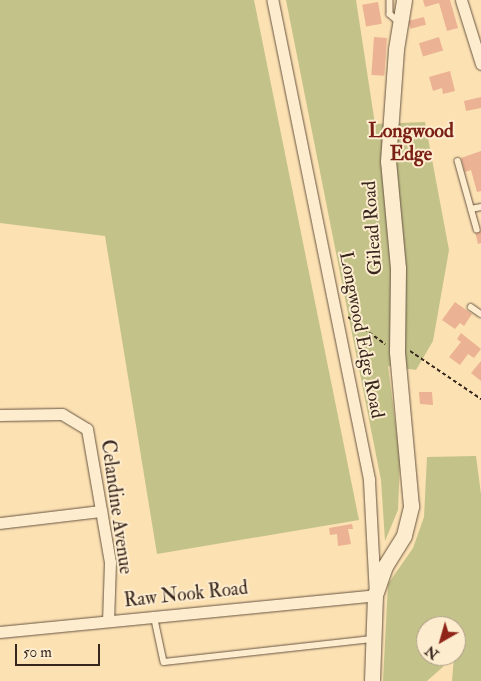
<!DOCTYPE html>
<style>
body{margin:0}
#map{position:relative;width:481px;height:681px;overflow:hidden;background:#fce1b3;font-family:"IM FELL Double Pica",serif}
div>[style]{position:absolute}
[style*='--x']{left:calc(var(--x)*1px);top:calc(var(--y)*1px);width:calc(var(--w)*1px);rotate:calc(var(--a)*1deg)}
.green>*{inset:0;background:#c3c289}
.building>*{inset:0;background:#ecb294;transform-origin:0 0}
.path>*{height:2px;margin-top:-1px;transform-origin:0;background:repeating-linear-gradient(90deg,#36261d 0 4px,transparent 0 6.5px)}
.roads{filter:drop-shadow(0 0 1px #685542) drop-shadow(0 0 1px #685542)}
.service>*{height:5.5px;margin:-2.75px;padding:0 2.75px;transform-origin:2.75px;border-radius:2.75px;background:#fdecce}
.minor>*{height:11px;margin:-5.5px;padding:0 5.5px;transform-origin:5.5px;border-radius:5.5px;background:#fdecce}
.tertiary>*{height:15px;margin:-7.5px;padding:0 7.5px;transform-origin:7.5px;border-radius:7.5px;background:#fdecce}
span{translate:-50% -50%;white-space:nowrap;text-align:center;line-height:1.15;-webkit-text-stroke:4px #fdecce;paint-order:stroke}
.street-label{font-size:19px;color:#36261d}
.neighbourhood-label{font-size:20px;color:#7a1f14;font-weight:700}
.north{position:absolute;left:416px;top:616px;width:50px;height:50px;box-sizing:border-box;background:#fdecce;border:1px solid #ad9d87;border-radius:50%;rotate:218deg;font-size:14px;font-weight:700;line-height:20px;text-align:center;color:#36261d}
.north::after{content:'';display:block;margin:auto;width:18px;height:22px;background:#8f2418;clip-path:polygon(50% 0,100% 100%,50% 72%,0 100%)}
.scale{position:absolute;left:15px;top:644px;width:85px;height:22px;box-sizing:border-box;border:2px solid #36261d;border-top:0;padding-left:6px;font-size:15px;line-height:18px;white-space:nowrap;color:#36261d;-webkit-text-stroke:4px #fdecce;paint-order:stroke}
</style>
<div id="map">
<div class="green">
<div style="clip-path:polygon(0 0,254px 0,359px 520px,157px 554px,105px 236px,0 223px)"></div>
<div style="clip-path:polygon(286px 0,356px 0,375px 124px,425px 122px,449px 250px,433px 341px,416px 370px,388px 366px,400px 459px,398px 510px,385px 541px,381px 480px)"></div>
<div style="clip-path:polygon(evenodd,476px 456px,481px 494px,481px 681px,452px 681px,454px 657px,427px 681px,383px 681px,388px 584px,413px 548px,424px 517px,427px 457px,476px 456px,426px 626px,456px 626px,456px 656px,426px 656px,426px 626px)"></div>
</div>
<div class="building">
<div style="clip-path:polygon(423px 0,450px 0,458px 28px,447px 31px,439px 3px,425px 7px)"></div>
<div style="left:378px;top:2px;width:22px;height:16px;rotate:80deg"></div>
<div style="left:424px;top:17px;width:8px;height:16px;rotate:76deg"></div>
<div style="left:374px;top:37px;width:13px;height:38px;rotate:4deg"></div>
<div style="left:439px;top:37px;width:14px;height:21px;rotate:73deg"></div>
<div style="clip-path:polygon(450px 71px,455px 91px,443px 94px,442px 88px,433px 91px,429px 77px)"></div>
<div style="clip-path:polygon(481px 97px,481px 108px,466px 111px,464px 101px)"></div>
<div style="clip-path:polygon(481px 151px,481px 191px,477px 192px,471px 170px,465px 172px,461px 158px)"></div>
<div style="clip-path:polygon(481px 230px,481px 243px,478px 244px,475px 232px)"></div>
<div style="clip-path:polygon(455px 302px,472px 314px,464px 326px,460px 323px,455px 329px,442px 320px)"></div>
<div style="clip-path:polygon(461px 333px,481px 349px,474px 358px,468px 354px,460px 365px,449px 357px,461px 342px,457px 339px)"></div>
<div style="clip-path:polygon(481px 361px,481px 381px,471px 373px)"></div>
<div style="clip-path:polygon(419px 392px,432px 392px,433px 405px,420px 404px)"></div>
<div style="clip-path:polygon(352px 524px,353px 529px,348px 529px,351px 544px,338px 546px,337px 534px,330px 535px,329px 528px)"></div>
</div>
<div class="path">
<div style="--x:348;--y:317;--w:46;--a:36.1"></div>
<div style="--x:410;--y:351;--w:86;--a:34.1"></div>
</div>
<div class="roads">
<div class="service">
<div style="--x:390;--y:0;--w:14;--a:90"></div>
<div style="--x:390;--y:14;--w:13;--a:42"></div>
<div style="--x:458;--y:161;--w:71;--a:74.4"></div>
<div style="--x:471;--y:209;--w:10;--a:-11"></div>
<div style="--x:471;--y:307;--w:12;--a:35"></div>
<div style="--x:154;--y:615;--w:48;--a:78"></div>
<div style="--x:164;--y:662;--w:209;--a:-6.3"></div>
</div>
<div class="minor">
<div style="--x:461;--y:0;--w:67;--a:72.6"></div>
<div style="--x:0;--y:415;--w:62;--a:-0.9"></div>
<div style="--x:62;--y:414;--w:29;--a:31"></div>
<div style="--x:87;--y:429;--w:135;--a:80.2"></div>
<div style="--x:110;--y:562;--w:59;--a:91.9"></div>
<div style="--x:0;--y:523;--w:102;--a:-6.8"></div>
<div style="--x:0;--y:632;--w:377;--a:-5.6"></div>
<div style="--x:375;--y:595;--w:116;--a:-93"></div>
<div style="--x:369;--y:479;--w:489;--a:-101.4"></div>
</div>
<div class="tertiary">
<div style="--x:372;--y:681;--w:86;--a:-88"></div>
<div style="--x:375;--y:595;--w:31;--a:-71"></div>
<div style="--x:385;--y:566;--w:36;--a:-58"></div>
<div style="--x:404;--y:535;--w:30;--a:-76"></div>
<div style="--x:411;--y:506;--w:155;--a:-95.2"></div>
<div style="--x:397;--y:352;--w:84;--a:-89.3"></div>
<div style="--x:398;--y:268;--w:107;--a:-95.3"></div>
<div style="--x:388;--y:161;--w:112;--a:-85.9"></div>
<div style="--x:396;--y:49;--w:50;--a:-80.7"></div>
</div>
</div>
<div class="street-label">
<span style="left:373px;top:228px;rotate:-94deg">Gilead Road</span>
<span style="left:361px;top:335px;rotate:79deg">Longwood Edge Road</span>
<span style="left:116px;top:507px;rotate:82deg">Celandine Avenue</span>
<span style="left:186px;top:595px;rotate:-6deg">Raw Nook Road</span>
</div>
<div class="neighbourhood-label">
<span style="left:411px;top:142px">Longwood<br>Edge</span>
</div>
<div class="north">N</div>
<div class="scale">50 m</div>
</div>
